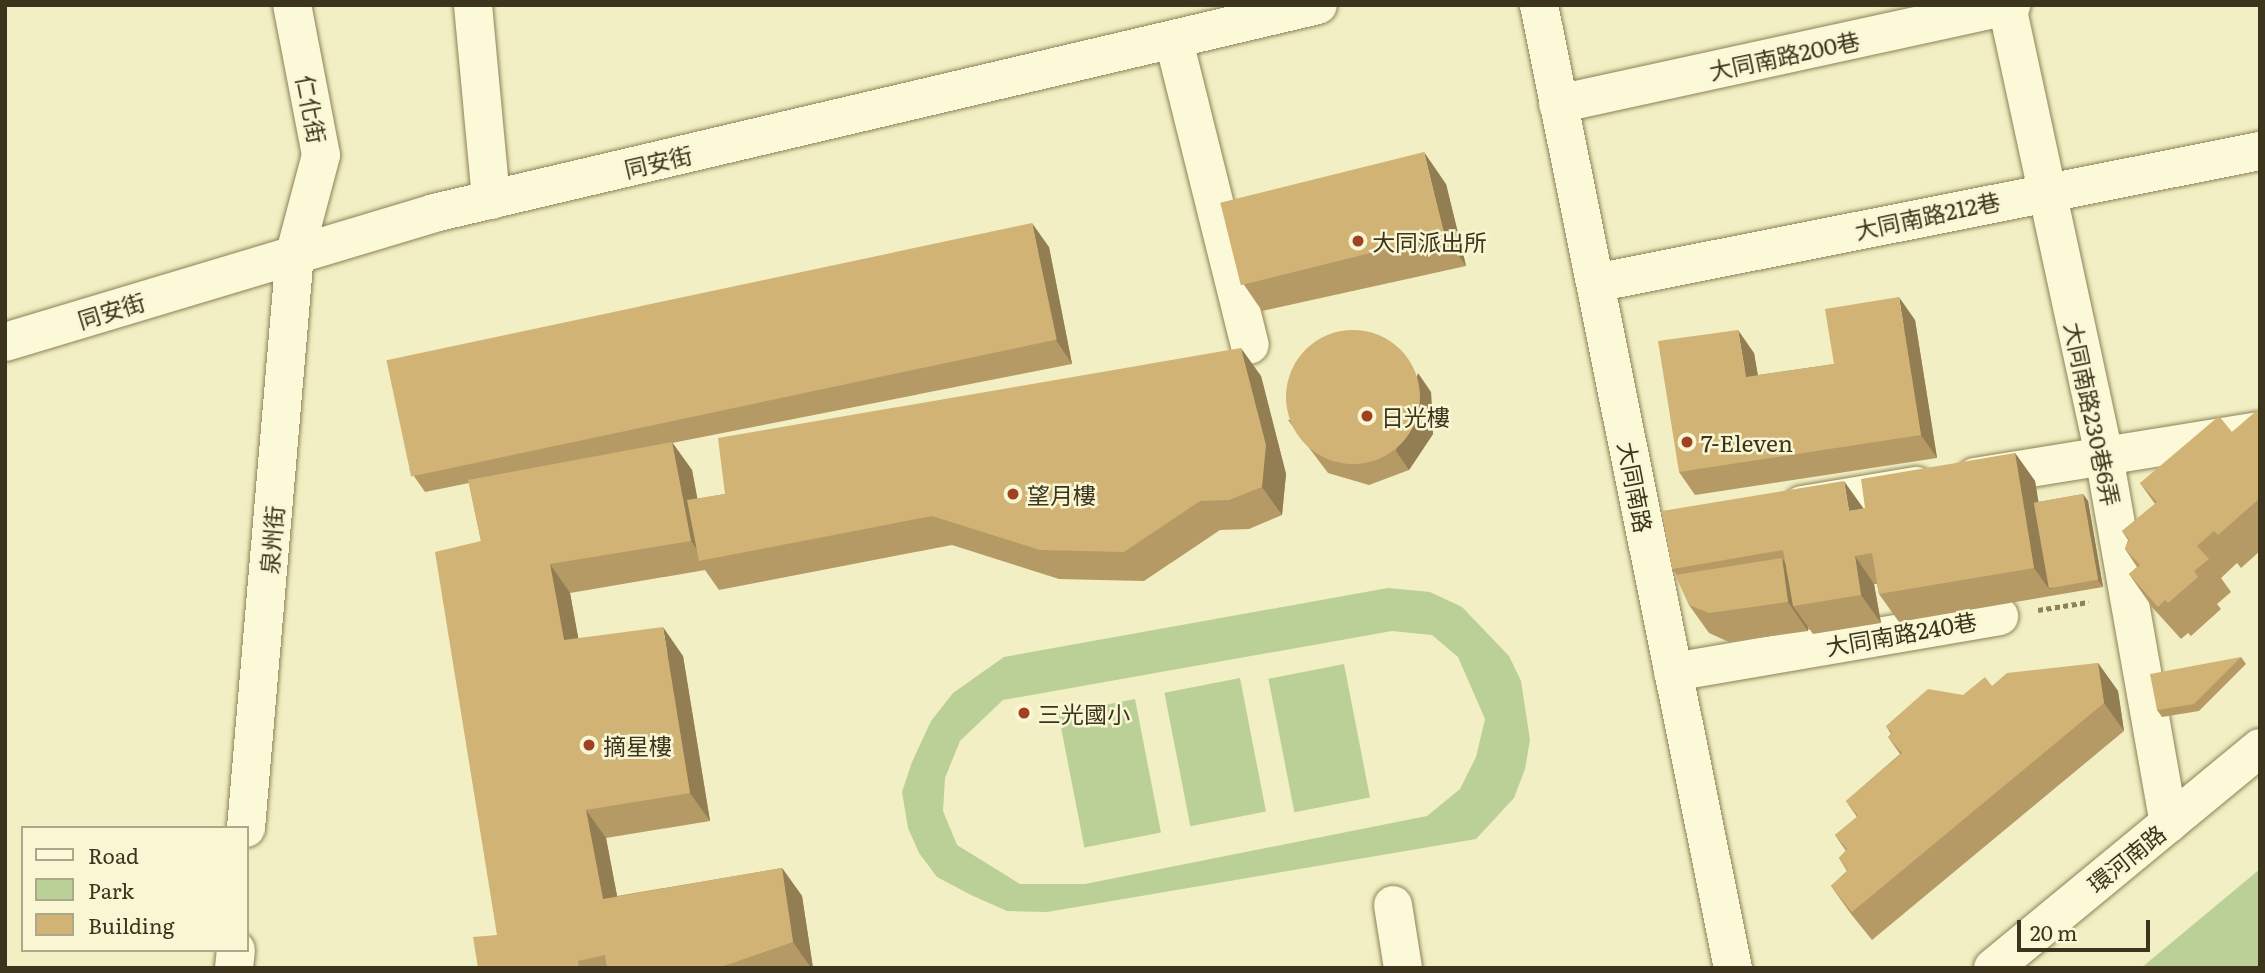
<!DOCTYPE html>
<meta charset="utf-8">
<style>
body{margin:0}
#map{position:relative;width:2265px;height:973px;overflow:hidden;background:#f1efc3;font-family:Literata,"Noto Sans TC",serif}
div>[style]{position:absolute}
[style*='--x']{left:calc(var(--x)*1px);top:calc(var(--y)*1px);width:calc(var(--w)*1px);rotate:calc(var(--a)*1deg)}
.green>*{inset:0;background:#bbd096;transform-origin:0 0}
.path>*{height:4.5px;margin-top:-2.25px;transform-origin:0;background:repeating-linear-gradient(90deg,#8d8158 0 5px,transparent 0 8.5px)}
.roads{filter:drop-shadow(0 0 2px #8d8158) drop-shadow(0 0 2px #8d8158)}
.minor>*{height:38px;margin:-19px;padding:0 19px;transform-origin:19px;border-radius:19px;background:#fbf9d7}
.wall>*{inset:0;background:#b59a65}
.shaded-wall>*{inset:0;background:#937d53}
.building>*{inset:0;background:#d2b376;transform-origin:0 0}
.round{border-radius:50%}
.dots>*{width:19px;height:19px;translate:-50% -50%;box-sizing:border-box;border:4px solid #f8f6d3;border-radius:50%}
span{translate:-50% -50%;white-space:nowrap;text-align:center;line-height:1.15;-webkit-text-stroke:5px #f8f6d3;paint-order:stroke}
.street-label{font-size:23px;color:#3c341d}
.poi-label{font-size:23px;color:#3c341d}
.left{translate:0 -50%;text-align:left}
.frame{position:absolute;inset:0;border:7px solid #3c341d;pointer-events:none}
.legend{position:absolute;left:21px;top:826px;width:228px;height:126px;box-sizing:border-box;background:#f8f6d3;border:2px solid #ada88a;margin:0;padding:9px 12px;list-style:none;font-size:21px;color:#3c341d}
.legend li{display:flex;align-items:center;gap:14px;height:35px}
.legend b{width:35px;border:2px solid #ada88a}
.scale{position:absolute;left:2017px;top:920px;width:133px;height:32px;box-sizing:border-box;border:4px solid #3c341d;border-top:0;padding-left:9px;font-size:21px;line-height:24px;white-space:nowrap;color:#3c341d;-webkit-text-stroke:5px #f8f6d3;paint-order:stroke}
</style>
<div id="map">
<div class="green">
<div style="clip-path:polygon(evenodd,1388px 588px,1430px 592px,1462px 607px,1509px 656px,1521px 681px,1530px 740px,1525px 769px,1514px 798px,1476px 839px,1047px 912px,1007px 911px,971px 895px,937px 877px,919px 853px,908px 828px,902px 792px,912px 762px,931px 721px,953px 693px,1004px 657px,1388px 588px,1392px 631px,1432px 635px,1458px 657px,1485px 719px,1476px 757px,1460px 789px,1427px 816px,1085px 884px,1020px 884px,957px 845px,943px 811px,945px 778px,960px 741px,1003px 700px,1392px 631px)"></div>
<div style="left:1344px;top:664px;width:136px;height:77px;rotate:79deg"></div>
<div style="left:1240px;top:678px;width:136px;height:77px;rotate:79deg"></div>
<div style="left:1135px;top:699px;width:136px;height:78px;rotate:79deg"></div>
<div style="clip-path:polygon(2260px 869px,2260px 968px,2141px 968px)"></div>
</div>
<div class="path">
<div style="--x:2038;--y:610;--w:51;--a:-9.1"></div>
</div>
<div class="roads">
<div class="minor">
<div style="--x:473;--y:5;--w:196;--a:84.7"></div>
<div style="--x:1539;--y:5;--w:982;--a:78.61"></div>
<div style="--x:2007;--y:6;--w:460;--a:77.8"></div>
<div style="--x:2104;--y:456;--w:373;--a:80"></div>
<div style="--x:1174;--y:41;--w:313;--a:76"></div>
<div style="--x:1558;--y:104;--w:464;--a:-12.3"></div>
<div style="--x:1595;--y:283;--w:678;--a:-11.23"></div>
<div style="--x:5;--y:342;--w:448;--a:-16.7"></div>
<div style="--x:434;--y:213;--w:908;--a:-13.24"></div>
<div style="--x:1975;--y:477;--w:289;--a:-9.2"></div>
<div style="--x:1802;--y:505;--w:116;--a:-9.5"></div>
<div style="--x:1673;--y:672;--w:331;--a:-9.7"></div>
<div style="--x:246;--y:828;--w:577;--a:-85.13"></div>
<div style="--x:295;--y:253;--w:101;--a:-75.1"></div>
<div style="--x:321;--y:155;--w:153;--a:-100.9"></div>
<div style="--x:1393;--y:905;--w:64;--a:81"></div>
<div style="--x:234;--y:968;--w:18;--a:-84"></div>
<div style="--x:1993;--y:968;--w:346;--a:-39.5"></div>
</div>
</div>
<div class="wall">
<div style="clip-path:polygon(1446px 184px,1466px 266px,1262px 311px,1240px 279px)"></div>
<div style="clip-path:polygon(1049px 247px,1072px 364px,672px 443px,692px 470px,697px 499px,725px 494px,1261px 376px,1286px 474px,1282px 515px,1249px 529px,1220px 530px,1144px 581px,1059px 579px,952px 545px,719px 590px,705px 570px,570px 593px,578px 638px,683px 656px,710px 821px,606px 838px,617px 896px,782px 868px,802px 896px,813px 968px,478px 968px,497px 935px,481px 541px,469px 483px,425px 492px,409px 469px)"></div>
<div style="clip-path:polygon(1915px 320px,1937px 458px,1695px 495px,1679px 472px,1754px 353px,1758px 375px,1834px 364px)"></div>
<div style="clip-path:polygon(1431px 392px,1433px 434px,1409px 470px,1369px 485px,1328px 473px,1288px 420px)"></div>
<div style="clip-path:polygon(2260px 411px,2260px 551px,2241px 568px,2237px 563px,2221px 578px,2231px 592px,2217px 604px,2221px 609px,2191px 636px,2188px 633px,2181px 639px,2152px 607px,2129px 574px,2137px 567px,2125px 549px,2128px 540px,2122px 531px,2155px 504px,2140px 483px,2232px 432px)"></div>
<div style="clip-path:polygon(2015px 453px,2035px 481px,2038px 502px,2083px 494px,2088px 501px,2103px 587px,1899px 622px,1879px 594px,1877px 584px,1874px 584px,1881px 623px,1813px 634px,1808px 627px,1808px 631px,1729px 642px,1709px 633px,1689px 605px,1676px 574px,1672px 569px,1863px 509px)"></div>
<div style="clip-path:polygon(2241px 657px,2246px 664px,2199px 711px,2162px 717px,2157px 710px)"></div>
<div style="clip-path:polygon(2098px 663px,2118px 691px,2124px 731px,1872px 940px,1851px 914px,1831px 886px,1847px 871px,1839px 858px,1846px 851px,1835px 835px,1857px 817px,1846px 801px,1900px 754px,1888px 737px,1891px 734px,1886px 726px,1963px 695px,1992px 686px)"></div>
</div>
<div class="shaded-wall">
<div style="clip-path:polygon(1424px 152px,1446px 184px,1466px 266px,1444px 235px)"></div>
<div style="clip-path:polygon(1032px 223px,1049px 247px,1072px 364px,1056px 340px)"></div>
<div style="clip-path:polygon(1899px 297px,1915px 320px,1937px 458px,1921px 435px)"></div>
<div style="clip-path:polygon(1738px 330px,1754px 353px,1762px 401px,1746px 377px)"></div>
<div style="clip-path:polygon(1241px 348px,1261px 376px,1286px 474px,1282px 515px,1262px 487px)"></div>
<div style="clip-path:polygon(1418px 373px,1431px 392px,1433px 434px,1409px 470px,1396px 451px)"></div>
<div style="clip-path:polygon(672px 442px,692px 470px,709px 559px,704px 560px,691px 541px)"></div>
<div style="clip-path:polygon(2015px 453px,2035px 481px,2053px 588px,2049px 589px,2034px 568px)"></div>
<div style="clip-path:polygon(1844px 481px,1864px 509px,1849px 511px)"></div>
<div style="clip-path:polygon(2083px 494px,2088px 501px,2103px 587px,2098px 580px)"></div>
<div style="clip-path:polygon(1855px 556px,1874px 584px,1881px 623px,1861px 595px)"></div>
<div style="clip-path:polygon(1782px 558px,1802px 587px,1793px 606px,1808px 627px,1808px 631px,1788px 602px)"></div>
<div style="clip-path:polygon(550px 564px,570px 593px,584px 669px,564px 640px)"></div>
<div style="clip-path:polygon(663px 627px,683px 656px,710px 821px,690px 793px)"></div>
<div style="clip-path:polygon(2098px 663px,2118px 691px,2124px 731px,2104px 703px)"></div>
<div style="clip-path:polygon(586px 810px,606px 838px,623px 927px,603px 899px)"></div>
<div style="clip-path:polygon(782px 868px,802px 896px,813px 968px,811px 968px,793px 942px)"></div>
</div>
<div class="building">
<div style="left:1424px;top:152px;width:85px;height:210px;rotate:76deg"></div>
<div style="left:1032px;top:223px;width:119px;height:660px;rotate:78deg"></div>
<div style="clip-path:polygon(1899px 297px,1921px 435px,1679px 472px,1658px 341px,1738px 330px,1746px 377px,1834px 364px,1825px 309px)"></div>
<div class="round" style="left:1286px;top:330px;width:134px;height:134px"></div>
<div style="clip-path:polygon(1241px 348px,1266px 445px,1262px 487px,1229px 500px,1200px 501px,1124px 552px,1040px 550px,932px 516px,699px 561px,687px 500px,725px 494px,718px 438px)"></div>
<div style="clip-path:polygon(2256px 411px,2260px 411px,2260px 498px,2218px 535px,2214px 531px,2197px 546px,2209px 559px,2194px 571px,2198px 577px,2168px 603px,2165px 600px,2158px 607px,2129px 574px,2140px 565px,2125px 549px,2129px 539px,2122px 531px,2157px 502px,2140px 483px,2219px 416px,2232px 432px)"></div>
<div style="clip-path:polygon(672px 442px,691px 541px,550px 564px,564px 640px,663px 627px,690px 793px,586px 810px,603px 899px,782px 868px,793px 942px,718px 968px,607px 968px,605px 955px,578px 961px,579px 968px,478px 968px,473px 937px,497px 935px,435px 552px,481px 541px,468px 480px)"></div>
<div style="clip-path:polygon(2015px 453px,2034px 568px,1879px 594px,1872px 553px,1855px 556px,1861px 595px,1793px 606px,1783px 550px,1672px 569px,1662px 511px,1844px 481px,1849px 511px,1865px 508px,1861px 479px)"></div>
<div style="left:2083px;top:494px;width:87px;height:50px;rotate:80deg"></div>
<div style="clip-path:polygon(1782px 558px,1788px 602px,1709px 613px,1689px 605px,1675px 575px)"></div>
<div style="clip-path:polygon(2241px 657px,2194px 704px,2157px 710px,2150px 674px)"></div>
<div style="clip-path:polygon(2098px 663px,2104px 703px,1852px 912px,1831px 886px,1848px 870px,1839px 858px,1847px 849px,1835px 835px,1858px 816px,1846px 801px,1902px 753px,1888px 737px,1892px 733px,1886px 726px,1928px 689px,1963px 695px,1985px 677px,1992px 686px,2007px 673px)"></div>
</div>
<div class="dots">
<div style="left:1358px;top:241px;background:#a14123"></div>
<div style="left:1367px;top:416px;background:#a14123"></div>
<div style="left:1687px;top:442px;background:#a14123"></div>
<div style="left:1013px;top:494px;background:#a14123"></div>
<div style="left:1024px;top:713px;background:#a14123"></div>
<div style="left:589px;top:745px;background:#a14123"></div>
</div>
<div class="street-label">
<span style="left:1784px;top:55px;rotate:-12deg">大同南路200巷</span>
<span style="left:312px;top:109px;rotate:79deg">仁化街</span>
<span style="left:658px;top:161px;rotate:-13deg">同安街</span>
<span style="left:1927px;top:215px;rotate:-12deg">大同南路212巷</span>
<span style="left:111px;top:310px;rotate:-17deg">同安街</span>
<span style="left:2093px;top:414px;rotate:78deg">大同南路230巷6弄</span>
<span style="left:1636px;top:487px;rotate:79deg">大同南路</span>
<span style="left:271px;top:540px;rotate:-85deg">泉州街</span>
<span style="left:1901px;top:633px;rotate:-10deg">大同南路240巷</span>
<span style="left:2126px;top:858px;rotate:-39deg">環河南路</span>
</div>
<div class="poi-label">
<span class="left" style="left:1372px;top:241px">大同派出所</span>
<span class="left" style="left:1381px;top:416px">日光樓</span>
<span class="left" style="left:1701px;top:442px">7-Eleven</span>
<span class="left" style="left:1027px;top:494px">望月樓</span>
<span class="left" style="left:1038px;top:713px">三光國小</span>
<span class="left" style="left:603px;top:745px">摘星樓</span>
</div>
<div class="frame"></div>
<ul class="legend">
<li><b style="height:9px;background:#fbf9d7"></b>Road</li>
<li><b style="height:19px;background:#bbd096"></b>Park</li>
<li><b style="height:19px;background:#d2b376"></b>Building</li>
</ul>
<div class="scale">20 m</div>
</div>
